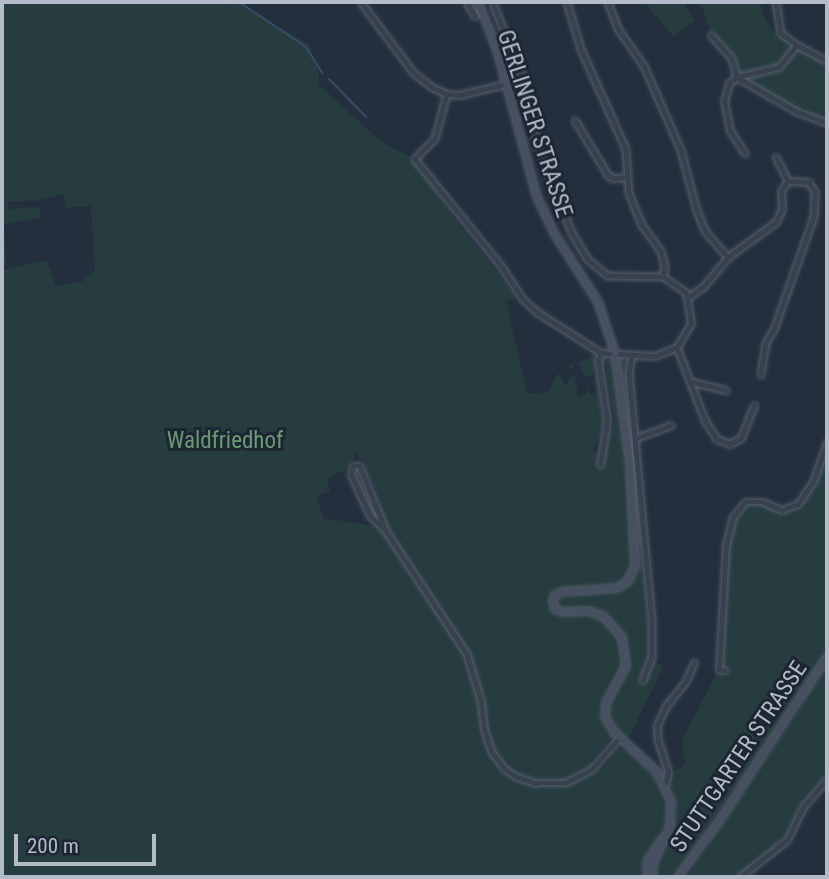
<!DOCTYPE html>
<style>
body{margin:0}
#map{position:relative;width:829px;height:879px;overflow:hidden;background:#242f3e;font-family:"Roboto Condensed",sans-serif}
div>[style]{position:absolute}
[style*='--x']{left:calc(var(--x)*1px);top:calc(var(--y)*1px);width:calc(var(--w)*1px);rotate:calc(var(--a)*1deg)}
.green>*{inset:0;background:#263c3f}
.stream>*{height:2px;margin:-1px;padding:0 1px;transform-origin:1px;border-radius:1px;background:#394c67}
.roads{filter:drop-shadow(0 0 2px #565f6c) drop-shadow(0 0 2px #565f6c)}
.minor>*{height:4.5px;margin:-2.25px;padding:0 2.25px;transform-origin:2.25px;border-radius:2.25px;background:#38414e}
.secondary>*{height:6px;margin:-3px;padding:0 3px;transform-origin:3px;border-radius:3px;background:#465061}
span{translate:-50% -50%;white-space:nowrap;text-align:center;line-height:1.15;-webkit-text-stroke:6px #1d2633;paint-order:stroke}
.street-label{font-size:23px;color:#b4bcc9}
.park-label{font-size:23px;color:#6b9a76}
.frame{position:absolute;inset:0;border:4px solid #b4bcc9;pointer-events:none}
.scale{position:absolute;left:14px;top:834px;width:142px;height:32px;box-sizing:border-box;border:4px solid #b4bcc9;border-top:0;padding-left:9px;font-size:21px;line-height:24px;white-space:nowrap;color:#b4bcc9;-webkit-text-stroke:5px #1d2633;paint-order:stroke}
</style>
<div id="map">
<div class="green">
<div style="clip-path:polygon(evenodd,2px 2px,228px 2px,229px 9px,229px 2px,243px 2px,253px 12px,308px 44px,319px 73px,319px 85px,383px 143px,415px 159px,453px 217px,503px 279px,515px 298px,506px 301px,527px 394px,548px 392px,557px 375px,576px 360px,573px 368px,568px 367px,559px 375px,566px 385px,574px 373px,578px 396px,587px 394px,587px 385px,590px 395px,596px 394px,594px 374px,584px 377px,579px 363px,593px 355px,603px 422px,600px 437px,592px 451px,599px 453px,598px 464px,602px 465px,614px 421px,606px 365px,601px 365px,601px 360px,610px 360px,613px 365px,629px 474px,632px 564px,626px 577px,618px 583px,555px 590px,560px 597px,617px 591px,631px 582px,637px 570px,635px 492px,620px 361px,629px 359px,650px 656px,663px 668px,628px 739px,618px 731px,590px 762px,603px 768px,617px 748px,626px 749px,650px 772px,665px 793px,668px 810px,666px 827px,643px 863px,640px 877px,2px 877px,2px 270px,47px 260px,56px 286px,84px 281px,84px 277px,95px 271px,91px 206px,66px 208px,64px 194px,40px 200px,8px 202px,9px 209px,39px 207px,41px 217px,3px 224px,7px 265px,2px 266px,2px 2px,355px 453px,364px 463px,376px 490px,387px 528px,323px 518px,317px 496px,330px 491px,327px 481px,337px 472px,342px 473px,353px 461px,355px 453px)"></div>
<div style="clip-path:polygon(644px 2px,683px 2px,695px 20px,674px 37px)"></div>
<div style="clip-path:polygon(697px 2px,760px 2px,765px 20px,774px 32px,827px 60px,827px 124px,738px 80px,732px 58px,711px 35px,703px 8px)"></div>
<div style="clip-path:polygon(827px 442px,827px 652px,781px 725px,729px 795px,689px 856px,672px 877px,656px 877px,654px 867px,671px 836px,676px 816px,675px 796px,666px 777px,687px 762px,684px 760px,682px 740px,719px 669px,726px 545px,731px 521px,745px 502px,754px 501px,782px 510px,798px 504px,808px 492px)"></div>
<div style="clip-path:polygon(827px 662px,827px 774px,799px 808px,789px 830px,773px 849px,738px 877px,686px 877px,804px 703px,803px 699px)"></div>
</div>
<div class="stream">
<div style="--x:239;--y:2;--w:81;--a:33.9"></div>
<div style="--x:306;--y:47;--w:31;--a:58"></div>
<div style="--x:329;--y:79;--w:53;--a:45.8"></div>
</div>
<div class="roads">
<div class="minor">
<div style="--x:361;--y:2;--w:89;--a:53.3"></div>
<div style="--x:414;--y:73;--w:23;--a:38"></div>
<div style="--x:432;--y:87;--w:17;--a:25"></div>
<div style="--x:447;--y:94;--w:12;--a:5"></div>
<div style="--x:459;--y:95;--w:48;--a:-13.2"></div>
<div style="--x:467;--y:2;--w:16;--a:60"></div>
<div style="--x:567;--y:2;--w:49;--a:73.4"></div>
<div style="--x:581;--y:49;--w:110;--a:65.8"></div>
<div style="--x:626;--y:149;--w:44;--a:86.1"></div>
<div style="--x:629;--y:193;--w:35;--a:68"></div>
<div style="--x:642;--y:225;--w:32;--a:54"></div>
<div style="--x:661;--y:251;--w:16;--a:75"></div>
<div style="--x:665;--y:266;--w:11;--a:100"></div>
<div style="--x:608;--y:2;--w:30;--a:69"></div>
<div style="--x:619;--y:30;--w:44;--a:55.2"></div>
<div style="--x:644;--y:66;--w:92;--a:66.2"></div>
<div style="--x:681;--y:150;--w:63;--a:75.3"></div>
<div style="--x:697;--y:211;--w:23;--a:67"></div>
<div style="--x:706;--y:232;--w:33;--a:49"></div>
<div style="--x:776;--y:2;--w:31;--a:81"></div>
<div style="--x:781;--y:33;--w:20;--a:37"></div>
<div style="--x:711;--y:35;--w:31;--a:48"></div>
<div style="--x:732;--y:58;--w:20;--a:75"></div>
<div style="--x:737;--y:77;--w:43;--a:-13.4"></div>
<div style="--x:779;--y:67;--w:28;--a:-51"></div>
<div style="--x:797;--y:45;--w:34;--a:28"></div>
<div style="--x:447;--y:94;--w:47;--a:104.9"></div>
<div style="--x:435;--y:139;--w:28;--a:135"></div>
<div style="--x:415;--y:159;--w:139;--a:51.1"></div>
<div style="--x:502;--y:267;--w:37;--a:57"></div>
<div style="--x:522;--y:298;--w:21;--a:43"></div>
<div style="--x:537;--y:312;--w:76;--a:32.6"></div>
<div style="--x:601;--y:353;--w:54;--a:3.2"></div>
<div style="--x:655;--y:356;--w:24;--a:-22"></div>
<div style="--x:677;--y:347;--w:27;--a:-59"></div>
<div style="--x:691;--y:324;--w:31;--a:-99"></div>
<div style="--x:686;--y:293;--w:28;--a:-145"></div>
<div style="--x:663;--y:277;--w:56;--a:-179"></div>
<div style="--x:607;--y:276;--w:26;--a:-140"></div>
<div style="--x:587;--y:259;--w:31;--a:-121"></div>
<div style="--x:571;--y:232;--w:96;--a:-111.5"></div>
<div style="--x:536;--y:143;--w:74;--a:-102.5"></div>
<div style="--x:520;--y:71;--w:74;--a:-112.1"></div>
<div style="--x:575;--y:120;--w:64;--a:59"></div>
<div style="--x:608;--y:175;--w:6;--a:31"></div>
<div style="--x:613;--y:178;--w:15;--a:-4"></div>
<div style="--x:745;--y:154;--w:27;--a:-123"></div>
<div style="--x:730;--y:131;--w:31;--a:-101"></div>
<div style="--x:724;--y:101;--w:19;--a:-74"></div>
<div style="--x:729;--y:83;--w:10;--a:-37"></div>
<div style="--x:737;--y:77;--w:68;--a:30"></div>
<div style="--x:796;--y:111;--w:33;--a:21"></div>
<div style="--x:776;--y:157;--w:27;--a:63"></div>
<div style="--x:689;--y:297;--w:19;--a:-36"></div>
<div style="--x:704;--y:286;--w:38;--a:-50"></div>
<div style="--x:728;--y:257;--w:59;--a:-36.1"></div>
<div style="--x:776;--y:222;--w:14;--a:-65"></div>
<div style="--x:782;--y:209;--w:18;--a:-93"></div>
<div style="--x:781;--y:191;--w:12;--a:-55"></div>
<div style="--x:788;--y:181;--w:21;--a:3"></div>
<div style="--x:809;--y:182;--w:12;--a:59"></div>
<div style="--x:815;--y:192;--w:25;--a:92"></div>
<div style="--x:814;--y:217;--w:120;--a:109.5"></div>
<div style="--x:774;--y:330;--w:15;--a:122"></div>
<div style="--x:766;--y:343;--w:32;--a:99"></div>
<div style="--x:677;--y:347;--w:78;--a:69"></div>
<div style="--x:705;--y:420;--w:22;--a:58"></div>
<div style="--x:717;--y:439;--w:14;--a:21"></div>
<div style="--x:730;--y:444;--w:13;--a:-29"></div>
<div style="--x:741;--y:438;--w:35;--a:-68"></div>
<div style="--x:632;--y:355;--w:18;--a:99"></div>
<div style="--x:629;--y:373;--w:250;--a:84.7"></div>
<div style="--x:652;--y:622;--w:35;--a:90"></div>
<div style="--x:652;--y:657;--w:25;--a:111"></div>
<div style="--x:693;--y:382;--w:34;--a:14"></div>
<div style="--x:636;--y:438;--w:37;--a:-20"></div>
<div style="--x:600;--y:465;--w:45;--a:-81"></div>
<div style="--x:607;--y:421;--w:62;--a:-98.4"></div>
<div style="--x:598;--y:360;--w:8;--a:-67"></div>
<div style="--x:386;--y:531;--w:22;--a:-137"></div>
<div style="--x:370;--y:516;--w:45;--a:-114.9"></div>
<div style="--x:351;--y:475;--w:9;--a:-77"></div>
<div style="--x:353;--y:466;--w:7;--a:0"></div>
<div style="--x:360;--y:466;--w:70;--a:68.2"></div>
<div style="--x:386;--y:531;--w:147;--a:56.6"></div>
<div style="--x:467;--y:654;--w:48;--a:73.1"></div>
<div style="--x:481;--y:700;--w:31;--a:83"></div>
<div style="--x:485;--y:731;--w:22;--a:72"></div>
<div style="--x:492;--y:752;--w:21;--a:53"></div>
<div style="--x:505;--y:769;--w:14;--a:34"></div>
<div style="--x:517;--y:777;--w:20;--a:18"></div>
<div style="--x:536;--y:783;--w:29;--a:0"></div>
<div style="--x:565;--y:783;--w:30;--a:-27"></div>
<div style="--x:592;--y:769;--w:41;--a:-48.9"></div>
<div style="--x:725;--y:671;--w:6;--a:-171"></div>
<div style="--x:719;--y:670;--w:125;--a:-86.8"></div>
<div style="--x:726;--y:545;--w:29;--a:-76"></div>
<div style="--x:733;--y:517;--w:19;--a:-51"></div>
<div style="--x:745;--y:502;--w:18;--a:0"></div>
<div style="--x:763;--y:502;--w:21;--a:23"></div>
<div style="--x:782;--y:510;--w:17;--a:-21"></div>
<div style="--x:798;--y:504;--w:27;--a:-56"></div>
<div style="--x:813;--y:482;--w:42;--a:-70.7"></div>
<div style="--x:665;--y:784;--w:12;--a:-76"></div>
<div style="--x:668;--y:772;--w:32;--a:-108"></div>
<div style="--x:658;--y:742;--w:16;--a:-94"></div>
<div style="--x:657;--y:726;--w:22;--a:-66"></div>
<div style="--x:666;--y:706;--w:32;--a:-51"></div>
<div style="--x:686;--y:681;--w:20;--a:-66"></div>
<div style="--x:740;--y:877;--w:60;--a:-38.2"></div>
<div style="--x:787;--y:840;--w:37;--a:-64"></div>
<div style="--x:803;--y:807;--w:37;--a:-49"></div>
</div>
<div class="secondary">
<div style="--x:478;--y:2;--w:52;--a:68.4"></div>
<div style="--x:497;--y:50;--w:152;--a:74.8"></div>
<div style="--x:537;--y:197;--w:42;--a:64.7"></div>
<div style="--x:555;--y:235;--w:80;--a:57.3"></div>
<div style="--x:598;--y:302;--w:54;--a:71.6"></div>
<div style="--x:615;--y:353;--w:112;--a:82.3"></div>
<div style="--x:630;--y:464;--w:102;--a:87.2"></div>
<div style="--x:635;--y:566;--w:17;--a:115"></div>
<div style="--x:628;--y:581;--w:12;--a:145"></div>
<div style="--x:618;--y:588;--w:57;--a:176"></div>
<div style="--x:561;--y:592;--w:8;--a:150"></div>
<div style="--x:554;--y:596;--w:6;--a:99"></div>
<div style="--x:553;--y:602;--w:7;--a:74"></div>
<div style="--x:555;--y:609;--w:9;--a:21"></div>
<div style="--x:563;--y:612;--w:26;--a:-2"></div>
<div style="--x:589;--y:611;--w:15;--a:20"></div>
<div style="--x:603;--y:616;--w:28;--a:48"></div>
<div style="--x:622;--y:637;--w:29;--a:82"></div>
<div style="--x:626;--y:666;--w:42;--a:118.4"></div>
<div style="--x:606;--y:703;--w:14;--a:94"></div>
<div style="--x:605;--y:717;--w:19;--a:58"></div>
<div style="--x:615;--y:733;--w:56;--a:42.8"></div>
<div style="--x:656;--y:771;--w:34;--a:63"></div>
<div style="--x:671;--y:801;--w:26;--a:92"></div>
<div style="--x:670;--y:827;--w:40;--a:115"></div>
<div style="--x:653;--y:863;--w:14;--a:94"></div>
<div style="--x:647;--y:877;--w:15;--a:-90"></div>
<div style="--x:647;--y:862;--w:29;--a:-56"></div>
<div style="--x:678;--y:877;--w:69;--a:-53.8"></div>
<div style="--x:719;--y:821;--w:196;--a:-56.6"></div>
</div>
</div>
<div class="street-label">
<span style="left:534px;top:124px;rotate:72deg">GERLINGER STRASSE</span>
<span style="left:739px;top:757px;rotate:-56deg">STUTTGARTER STRASSE</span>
</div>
<div class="park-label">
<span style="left:225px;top:441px">Waldfriedhof</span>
</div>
<div class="frame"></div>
<div class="scale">200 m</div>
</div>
